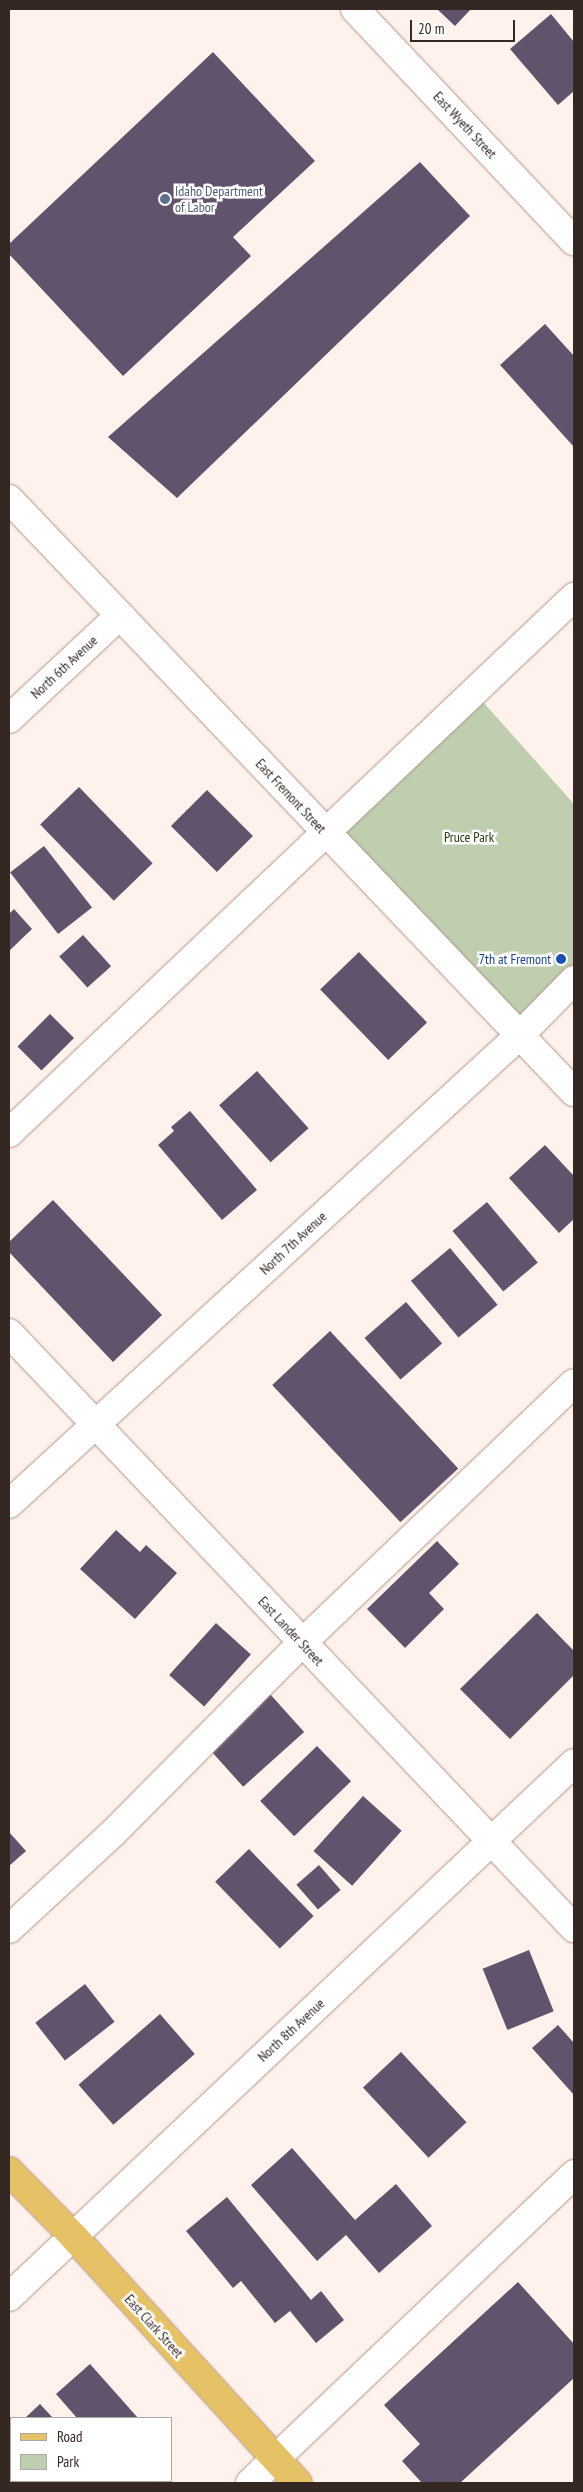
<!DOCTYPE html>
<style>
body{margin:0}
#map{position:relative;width:583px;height:2492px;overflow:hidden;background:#fff1eb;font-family:"PT Sans Narrow",sans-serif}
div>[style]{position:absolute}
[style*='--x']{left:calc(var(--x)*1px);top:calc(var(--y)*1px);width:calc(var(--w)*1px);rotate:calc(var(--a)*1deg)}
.green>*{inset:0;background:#beceaf}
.building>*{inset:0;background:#62536c;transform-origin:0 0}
.roads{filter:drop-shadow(0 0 1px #b29385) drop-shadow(0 0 1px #b29385)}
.minor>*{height:28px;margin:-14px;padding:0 14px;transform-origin:14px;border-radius:14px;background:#fff}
.major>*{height:28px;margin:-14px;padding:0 14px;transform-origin:14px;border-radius:14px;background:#e6c266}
.dots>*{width:14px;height:14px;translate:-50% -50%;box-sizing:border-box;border:2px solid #fff;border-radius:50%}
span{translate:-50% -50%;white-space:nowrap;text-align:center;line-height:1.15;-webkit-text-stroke:5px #fff;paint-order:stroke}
.street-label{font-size:14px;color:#352823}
.service-label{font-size:14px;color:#4e5e75}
.left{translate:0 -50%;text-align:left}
.park-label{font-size:14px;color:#263b07}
.transit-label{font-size:14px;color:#164399}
.right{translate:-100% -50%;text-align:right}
.frame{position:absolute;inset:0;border:10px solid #352823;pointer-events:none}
.legend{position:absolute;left:10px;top:2417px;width:162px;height:65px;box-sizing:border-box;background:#fff;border:1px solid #aea9a7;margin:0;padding:6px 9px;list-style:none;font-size:15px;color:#352823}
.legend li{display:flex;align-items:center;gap:10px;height:25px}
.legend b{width:25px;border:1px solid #aea9a7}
.scale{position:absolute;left:410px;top:20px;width:105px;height:22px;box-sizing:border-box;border:2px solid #352823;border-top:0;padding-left:6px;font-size:15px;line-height:18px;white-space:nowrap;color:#352823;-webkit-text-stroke:4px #fff;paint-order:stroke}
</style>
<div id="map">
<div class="green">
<div style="clip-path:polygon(474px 692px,574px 804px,574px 980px,520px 1035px,326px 833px)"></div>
</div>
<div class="building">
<div style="clip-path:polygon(437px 9px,471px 9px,455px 26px)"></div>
<div style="clip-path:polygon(551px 14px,574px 42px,574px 91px,558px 105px,510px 49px)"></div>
<div style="clip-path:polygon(213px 52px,315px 161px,233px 237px,251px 256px,123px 376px,9px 254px,9px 244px)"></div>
<div style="clip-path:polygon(420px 162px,470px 216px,177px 498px,108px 437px)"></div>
<div style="clip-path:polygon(545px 324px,574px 356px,574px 447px,500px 365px)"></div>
<div style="left:79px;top:787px;width:106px;height:54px;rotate:46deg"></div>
<div style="left:207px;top:790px;width:65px;height:51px;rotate:45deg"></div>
<div style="left:44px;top:846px;width:78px;height:43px;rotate:52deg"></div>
<div style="clip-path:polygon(14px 909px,32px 929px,9px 951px,9px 914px)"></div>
<div style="left:83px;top:935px;width:42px;height:32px;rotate:48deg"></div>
<div style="left:359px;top:952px;width:98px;height:54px;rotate:46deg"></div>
<div style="left:50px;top:1014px;width:34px;height:46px;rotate:45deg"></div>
<div style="left:257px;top:1071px;width:77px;height:51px;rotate:48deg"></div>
<div style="clip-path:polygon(190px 1111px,257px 1190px,222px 1220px,158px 1145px,174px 1131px,171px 1127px)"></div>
<div style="clip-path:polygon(545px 1145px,574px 1176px,574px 1219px,559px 1233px,509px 1178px)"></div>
<div style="clip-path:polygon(53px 1200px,162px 1315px,113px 1362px,9px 1252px,9px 1242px)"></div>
<div style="left:487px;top:1202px;width:79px;height:45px;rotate:50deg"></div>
<div style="left:450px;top:1248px;width:74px;height:51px;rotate:50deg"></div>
<div style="left:406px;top:1302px;width:55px;height:55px;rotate:49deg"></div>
<div style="left:330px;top:1331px;width:188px;height:79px;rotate:47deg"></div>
<div style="clip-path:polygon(116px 1530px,140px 1552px,146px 1545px,177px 1573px,135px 1619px,80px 1569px)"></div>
<div style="clip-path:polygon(437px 1541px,459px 1564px,429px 1593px,444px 1609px,405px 1648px,367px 1609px)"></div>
<div style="clip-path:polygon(537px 1613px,574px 1651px,574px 1675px,510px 1739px,460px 1689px)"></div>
<div style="left:216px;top:1623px;width:47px;height:70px;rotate:42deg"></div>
<div style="left:270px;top:1694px;width:51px;height:82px;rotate:48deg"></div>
<div style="left:317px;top:1746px;width:49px;height:79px;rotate:46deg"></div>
<div style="left:363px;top:1796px;width:52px;height:74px;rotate:42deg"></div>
<div style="clip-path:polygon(9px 1832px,26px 1851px,9px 1866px)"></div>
<div style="left:249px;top:1849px;width:93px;height:47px;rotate:46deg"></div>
<div style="left:319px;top:1865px;width:33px;height:30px;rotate:49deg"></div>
<div style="left:529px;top:1950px;width:66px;height:50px;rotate:68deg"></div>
<div style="left:85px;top:1984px;width:48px;height:63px;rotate:52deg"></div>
<div style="left:160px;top:2014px;width:53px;height:108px;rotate:49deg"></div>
<div style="clip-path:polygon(558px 2025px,574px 2043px,574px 2095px,532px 2048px)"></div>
<div style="left:401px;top:2052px;width:96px;height:52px;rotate:47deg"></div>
<div style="clip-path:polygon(292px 2148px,355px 2220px,396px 2184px,432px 2226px,379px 2273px,346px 2235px,317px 2261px,251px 2185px)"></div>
<div style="clip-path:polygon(227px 2197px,311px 2300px,321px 2291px,344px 2320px,316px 2343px,290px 2311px,275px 2323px,241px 2281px,233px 2288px,186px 2231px)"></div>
<div style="clip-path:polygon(518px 2282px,574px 2344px,574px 2378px,460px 2483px,422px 2483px,402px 2461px,420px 2444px,384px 2405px)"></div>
<div style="clip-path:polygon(90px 2364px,138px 2418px,77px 2418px,56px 2394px)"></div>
<div style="clip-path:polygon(40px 2404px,53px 2418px,25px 2418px)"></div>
<div style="clip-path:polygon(71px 2481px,110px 2481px,107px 2483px,74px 2483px)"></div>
</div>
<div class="roads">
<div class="minor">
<div style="--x:355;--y:9;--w:319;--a:46.7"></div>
<div style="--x:9;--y:499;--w:819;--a:46.39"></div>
<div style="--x:9;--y:719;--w:152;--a:-43.1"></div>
<div style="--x:9;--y:1133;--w:779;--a:-43.49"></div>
<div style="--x:9;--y:1333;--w:821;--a:46.48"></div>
<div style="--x:9;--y:1504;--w:694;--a:-42.55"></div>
<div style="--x:520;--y:1035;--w:77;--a:-45.5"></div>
<div style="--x:9;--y:1929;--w:143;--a:-42.7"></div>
<div style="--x:114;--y:1832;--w:267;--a:-45.2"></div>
<div style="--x:302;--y:1643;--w:376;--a:-43.7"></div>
<div style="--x:9;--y:2297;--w:777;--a:-43.38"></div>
<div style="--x:250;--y:2483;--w:448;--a:-43.6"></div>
</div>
<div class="major">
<div style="--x:9;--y:2171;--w:91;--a:45.4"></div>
<div style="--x:73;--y:2236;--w:334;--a:47.7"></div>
</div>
</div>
<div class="dots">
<div style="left:165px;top:199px;background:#5c6f8a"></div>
<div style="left:561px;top:959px;background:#1a4fb4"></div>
</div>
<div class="street-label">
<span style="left:465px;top:125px;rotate:47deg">East Wyeth Street</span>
<span style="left:64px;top:667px;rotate:-43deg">North 6th Avenue</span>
<span style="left:291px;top:796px;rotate:47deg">East Fremont Street</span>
<span style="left:293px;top:1243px;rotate:-43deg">North 7th Avenue</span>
<span style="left:291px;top:1631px;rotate:47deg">East Lander Street</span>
<span style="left:291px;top:2030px;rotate:-43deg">North 8th Avenue</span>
<span style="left:154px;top:2326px;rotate:48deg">East Clark Street</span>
</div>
<div class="service-label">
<span class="left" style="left:175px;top:199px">Idaho Department<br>of Labor</span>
</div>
<div class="park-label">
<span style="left:469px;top:837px">Pruce Park</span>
</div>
<div class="transit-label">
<span class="right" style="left:551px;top:959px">7th at Fremont</span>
</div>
<div class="frame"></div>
<ul class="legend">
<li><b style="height:6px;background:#e6c266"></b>Road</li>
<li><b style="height:14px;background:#beceaf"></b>Park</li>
</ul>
<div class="scale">20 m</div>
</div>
